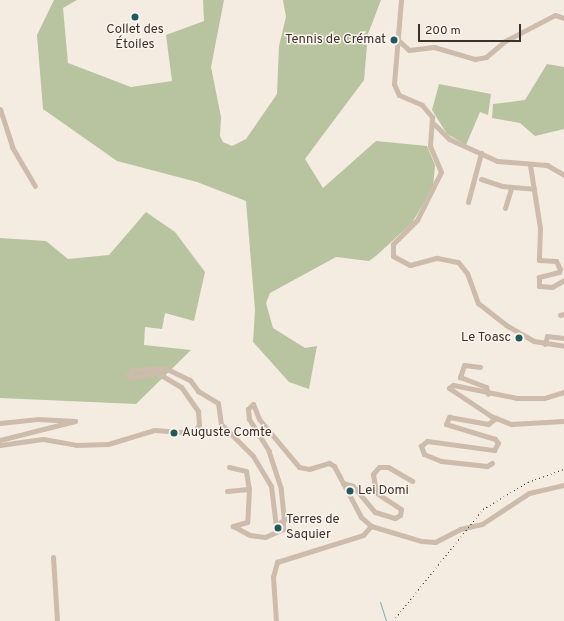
<!DOCTYPE html>
<meta charset="utf-8">
<style>
body{margin:0}
#map{position:relative;width:564px;height:621px;overflow:hidden;background:#f4ebe1;font-family:Overpass,sans-serif}
div>[style]{position:absolute}
[style*='--x']{left:calc(var(--x)*1px);top:calc(var(--y)*1px);width:calc(var(--w)*1px);rotate:calc(var(--a)*1deg)}
.green>*{inset:0;background:#b8c4a0}
.stream>*{height:1px;margin:-0.5px;padding:0 0.5px;transform-origin:0.5px;border-radius:0.5px;background:#7fb0b2}
.minor>*{height:5px;margin:-2.5px;padding:0 2.5px;transform-origin:2.5px;border-radius:2.5px;background:#cdbbac}
.rail>*{height:1px;margin-top:-0.5px;transform-origin:0;background:repeating-linear-gradient(90deg,#3b302b 0 1px,transparent 0 4px)}
.dots>*{width:11px;height:11px;translate:-50% -50%;box-sizing:border-box;border:2px solid #fbf5ee;border-radius:50%}
span{translate:-50% -50%;white-space:nowrap;text-align:center;line-height:1.15;-webkit-text-stroke:3px #fbf5ee;paint-order:stroke}
.poi-label{font-size:13px;color:#3b302b}
.right{translate:-100% -50%;text-align:right}
.left{translate:0 -50%;text-align:left}
.scale{position:absolute;left:418px;top:24px;width:103px;height:18px;box-sizing:border-box;border:2px solid #3b302b;border-top:0;padding-left:5px;font-size:12px;line-height:14px;white-space:nowrap;color:#3b302b;-webkit-text-stroke:3px #fbf5ee;paint-order:stroke}
</style>
<div id="map">
<div class="green">
<div style="clip-path:polygon(54px 0,77px 0,63px 8px,68px 63px,131px 87px,172px 81px,166px 35px,204px 21px,203px 0,224px 0,211px 67px,221px 117px,220px 136px,223px 142px,232px 146px,246px 139px,277px 94px,279px 46px,286px 17px,283px 0,381px 0,368px 34px,364px 80px,305px 159px,323px 188px,376px 141px,427px 146px,435px 165px,433px 187px,412px 223px,377px 255px,369px 261px,336px 257px,270px 293px,266px 303px,273px 328px,305px 348px,317px 346px,309px 389px,289px 382px,253px 342px,255px 310px,246px 201px,197px 182px,117px 161px,43px 109px,37px 35px)"></div>
<div style="clip-path:polygon(547px 64px,564px 67px,564px 129px,535px 136px,520px 123px,492px 118px,493px 104px,525px 100px)"></div>
<div style="clip-path:polygon(439px 84px,491px 94px,488px 115px,480px 112px,466px 145px,447px 134px,432px 110px)"></div>
<div style="clip-path:polygon(146px 212px,175px 232px,205px 272px,194px 321px,165px 313px,162px 329px,145px 327px,144px 345px,191px 350px,136px 404px,0 398px,0 238px,46px 241px,68px 259px,109px 255px)"></div>
</div>
<div class="stream">
<div style="--x:380;--y:602;--w:20;--a:72"></div>
</div>
<div class="minor">
<div style="--x:401;--y:0;--w:84;--a:94.8"></div>
<div style="--x:394;--y:84;--w:12;--a:66"></div>
<div style="--x:399;--y:95;--w:25;--a:23"></div>
<div style="--x:422;--y:105;--w:16;--a:50"></div>
<div style="--x:432;--y:117;--w:29;--a:94"></div>
<div style="--x:430;--y:146;--w:28;--a:67"></div>
<div style="--x:441;--y:172;--w:54;--a:116.6"></div>
<div style="--x:417;--y:220;--w:34;--a:135"></div>
<div style="--x:393;--y:244;--w:12;--a:90"></div>
<div style="--x:393;--y:256;--w:19;--a:28"></div>
<div style="--x:410;--y:265;--w:28;--a:-15"></div>
<div style="--x:437;--y:258;--w:21;--a:11"></div>
<div style="--x:458;--y:262;--w:14;--a:51"></div>
<div style="--x:467;--y:273;--w:32;--a:70"></div>
<div style="--x:478;--y:303;--w:36;--a:38"></div>
<div style="--x:506;--y:325;--w:32;--a:30"></div>
<div style="--x:534;--y:341;--w:30;--a:9"></div>
<div style="--x:397;--y:39;--w:16;--a:43"></div>
<div style="--x:409;--y:50;--w:25;--a:-7"></div>
<div style="--x:434;--y:47;--w:43;--a:16.3"></div>
<div style="--x:475;--y:59;--w:11;--a:-10"></div>
<div style="--x:486;--y:57;--w:25;--a:-40"></div>
<div style="--x:505;--y:41;--w:56;--a:-27.5"></div>
<div style="--x:555;--y:15;--w:9;--a:18"></div>
<div style="--x:0;--y:109;--w:40;--a:72"></div>
<div style="--x:12;--y:147;--w:45;--a:59.5"></div>
<div style="--x:434;--y:124;--w:21;--a:45"></div>
<div style="--x:449;--y:139;--w:53;--a:24.6"></div>
<div style="--x:497;--y:161;--w:50;--a:4.6"></div>
<div style="--x:547;--y:165;--w:20;--a:30"></div>
<div style="--x:530;--y:165;--w:64;--a:81"></div>
<div style="--x:540;--y:228;--w:32;--a:92"></div>
<div style="--x:539;--y:260;--w:17;--a:3"></div>
<div style="--x:556;--y:261;--w:9;--a:63"></div>
<div style="--x:560;--y:269;--w:3;--a:108"></div>
<div style="--x:559;--y:272;--w:21;--a:166"></div>
<div style="--x:539;--y:277;--w:9;--a:90"></div>
<div style="--x:539;--y:286;--w:13;--a:4"></div>
<div style="--x:552;--y:287;--w:14;--a:-30"></div>
<div style="--x:481;--y:179;--w:22;--a:18"></div>
<div style="--x:502;--y:186;--w:32;--a:5"></div>
<div style="--x:468;--y:202;--w:51;--a:-75.1"></div>
<div style="--x:505;--y:208;--w:21;--a:-73"></div>
<div style="--x:560;--y:315;--w:4;--a:-14"></div>
<div style="--x:545;--y:344;--w:8;--a:-76"></div>
<div style="--x:547;--y:336;--w:17;--a:7"></div>
<div style="--x:480;--y:367;--w:16;--a:-173"></div>
<div style="--x:464;--y:365;--w:13;--a:108"></div>
<div style="--x:460;--y:377;--w:28;--a:21"></div>
<div style="--x:486;--y:387;--w:7;--a:74"></div>
<div style="--x:564;--y:392;--w:21;--a:163"></div>
<div style="--x:544;--y:398;--w:27;--a:180"></div>
<div style="--x:517;--y:398;--w:65;--a:-168.5"></div>
<div style="--x:453;--y:385;--w:5;--a:143"></div>
<div style="--x:449;--y:388;--w:50;--a:33.7"></div>
<div style="--x:491;--y:416;--w:22;--a:22"></div>
<div style="--x:511;--y:424;--w:53;--a:-3.2"></div>
<div style="--x:0;--y:423;--w:37;--a:-6"></div>
<div style="--x:37;--y:419;--w:38;--a:3"></div>
<div style="--x:75;--y:421;--w:77;--a:165.8"></div>
<div style="--x:0;--y:445;--w:43;--a:-7.9"></div>
<div style="--x:43;--y:439;--w:34;--a:10"></div>
<div style="--x:76;--y:445;--w:32;--a:-2"></div>
<div style="--x:108;--y:444;--w:48;--a:-16.9"></div>
<div style="--x:154;--y:430;--w:39;--a:4"></div>
<div style="--x:193;--y:433;--w:10;--a:-53"></div>
<div style="--x:199;--y:425;--w:14;--a:-94"></div>
<div style="--x:198;--y:411;--w:29;--a:-125"></div>
<div style="--x:181;--y:387;--w:27;--a:-149"></div>
<div style="--x:158;--y:373;--w:27;--a:170"></div>
<div style="--x:131;--y:378;--w:4;--a:-135"></div>
<div style="--x:128;--y:375;--w:6;--a:-51"></div>
<div style="--x:132;--y:370;--w:33;--a:-3"></div>
<div style="--x:165;--y:368;--w:28;--a:26"></div>
<div style="--x:190;--y:380;--w:14;--a:54"></div>
<div style="--x:198;--y:391;--w:23;--a:31"></div>
<div style="--x:218;--y:403;--w:21;--a:82"></div>
<div style="--x:221;--y:424;--w:45;--a:45"></div>
<div style="--x:253;--y:456;--w:35;--a:59"></div>
<div style="--x:271;--y:486;--w:39;--a:83"></div>
<div style="--x:276;--y:525;--w:9;--a:-32"></div>
<div style="--x:284;--y:520;--w:31;--a:-96"></div>
<div style="--x:281;--y:489;--w:40;--a:-108"></div>
<div style="--x:269;--y:451;--w:38;--a:-122"></div>
<div style="--x:249;--y:419;--w:10;--a:-96"></div>
<div style="--x:248;--y:409;--w:7;--a:-45"></div>
<div style="--x:253;--y:404;--w:16;--a:68"></div>
<div style="--x:259;--y:419;--w:62;--a:50.2"></div>
<div style="--x:299;--y:467;--w:10;--a:11"></div>
<div style="--x:309;--y:469;--w:21;--a:-17"></div>
<div style="--x:329;--y:463;--w:6;--a:31"></div>
<div style="--x:334;--y:466;--w:58;--a:62.1"></div>
<div style="--x:361;--y:517;--w:13;--a:42"></div>
<div style="--x:492;--y:463;--w:6;--a:149"></div>
<div style="--x:487;--y:466;--w:46;--a:-173.8"></div>
<div style="--x:441;--y:461;--w:18;--a:-158"></div>
<div style="--x:424;--y:454;--w:9;--a:-111"></div>
<div style="--x:421;--y:446;--w:8;--a:-40"></div>
<div style="--x:427;--y:441;--w:68;--a:7.7"></div>
<div style="--x:494;--y:450;--w:8;--a:-60"></div>
<div style="--x:498;--y:443;--w:5;--a:-127"></div>
<div style="--x:495;--y:439;--w:51;--a:-163"></div>
<div style="--x:446;--y:424;--w:8;--a:-67"></div>
<div style="--x:449;--y:417;--w:40;--a:10"></div>
<div style="--x:488;--y:424;--w:10;--a:-37"></div>
<div style="--x:229;--y:467;--w:17;--a:13"></div>
<div style="--x:246;--y:471;--w:18;--a:81"></div>
<div style="--x:249;--y:489;--w:33;--a:93"></div>
<div style="--x:247;--y:522;--w:15;--a:164"></div>
<div style="--x:233;--y:526;--w:19;--a:28"></div>
<div style="--x:250;--y:535;--w:15;--a:8"></div>
<div style="--x:265;--y:537;--w:20;--a:-24"></div>
<div style="--x:283;--y:529;--w:6;--a:-90"></div>
<div style="--x:343;--y:483;--w:10;--a:17"></div>
<div style="--x:353;--y:486;--w:34;--a:50"></div>
<div style="--x:375;--y:512;--w:21;--a:17"></div>
<div style="--x:395;--y:518;--w:6;--a:-31"></div>
<div style="--x:400;--y:515;--w:6;--a:-81"></div>
<div style="--x:401;--y:509;--w:30;--a:-147"></div>
<div style="--x:376;--y:493;--w:19;--a:-99"></div>
<div style="--x:373;--y:474;--w:9;--a:-49"></div>
<div style="--x:379;--y:467;--w:9;--a:0"></div>
<div style="--x:388;--y:467;--w:28;--a:30"></div>
<div style="--x:227;--y:491;--w:22;--a:-5"></div>
<div style="--x:371;--y:526;--w:52;--a:16.7"></div>
<div style="--x:421;--y:541;--w:14;--a:4"></div>
<div style="--x:435;--y:542;--w:28;--a:-27"></div>
<div style="--x:460;--y:529;--w:23;--a:-13"></div>
<div style="--x:482;--y:524;--w:56;--a:-33.4"></div>
<div style="--x:529;--y:493;--w:36;--a:-13"></div>
<div style="--x:53;--y:557;--w:64;--a:86.4"></div>
<div style="--x:276;--y:621;--w:44;--a:-93.9"></div>
<div style="--x:273;--y:577;--w:16;--a:-75"></div>
<div style="--x:277;--y:562;--w:90;--a:-17.4"></div>
<div style="--x:363;--y:535;--w:12;--a:-48"></div>
</div>
<div class="rail">
<div style="--x:393;--y:621;--w:144;--a:-51.2"></div>
<div style="--x:483;--y:509;--w:52;--a:-31"></div>
<div style="--x:528;--y:482;--w:38;--a:-20"></div>
</div>
<div class="dots">
<div style="left:135px;top:17px;background:#1f5a5e"></div>
<div style="left:394px;top:40px;background:#1f5a5e"></div>
<div style="left:519px;top:338px;background:#1f5a5e"></div>
<div style="left:174px;top:433px;background:#1f5a5e"></div>
<div style="left:350px;top:491px;background:#1f5a5e"></div>
<div style="left:278px;top:528px;background:#1f5a5e"></div>
</div>
<div class="poi-label">
<span style="left:135px;top:38px">Collet des<br>Étoiles</span>
<span class="right" style="left:386px;top:40px">Tennis de Crémat</span>
<span class="right" style="left:511px;top:338px">Le Toasc</span>
<span class="left" style="left:182px;top:433px">Auguste Comte</span>
<span class="left" style="left:358px;top:491px">Lei Domi</span>
<span class="left" style="left:286px;top:528px">Terres de<br>Saquier</span>
</div>
<div class="scale">200 m</div>
</div>
